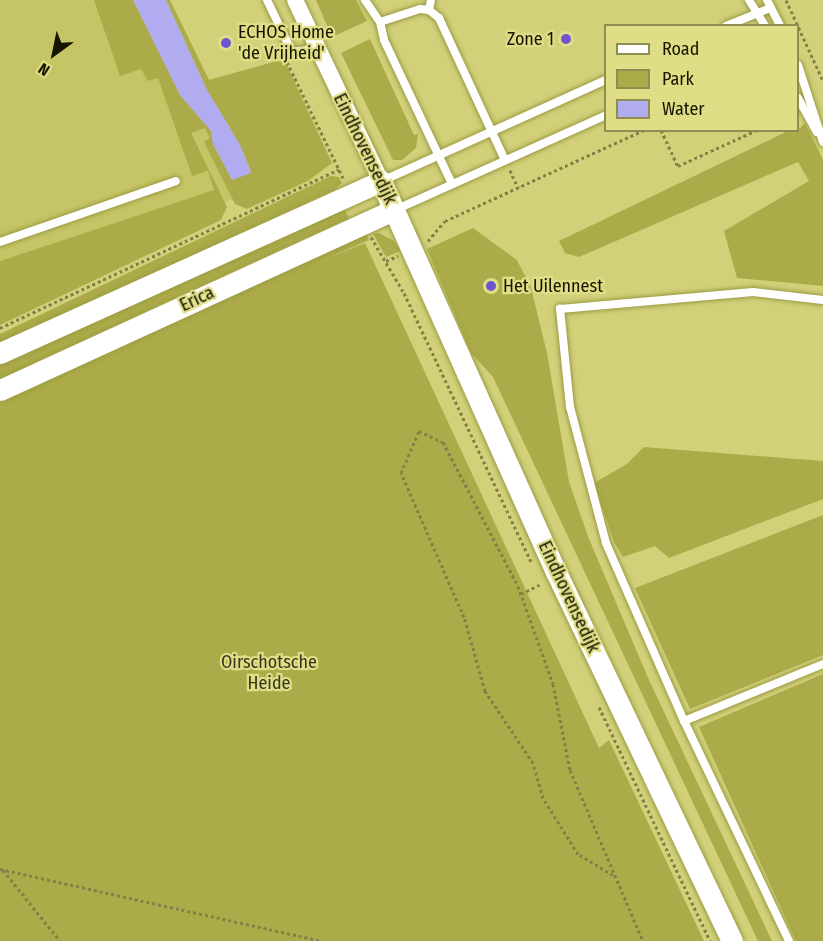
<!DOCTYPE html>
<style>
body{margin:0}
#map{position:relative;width:823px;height:941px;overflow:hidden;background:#d2d17a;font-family:"Fira Sans Condensed",sans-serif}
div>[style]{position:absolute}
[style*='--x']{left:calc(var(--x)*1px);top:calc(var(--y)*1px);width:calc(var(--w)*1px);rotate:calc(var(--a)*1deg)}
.built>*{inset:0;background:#c6c565}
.green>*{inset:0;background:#acab49}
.water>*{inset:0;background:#b1abf0}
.path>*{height:3px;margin-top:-1.5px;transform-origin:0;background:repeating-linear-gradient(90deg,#818045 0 3px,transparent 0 6px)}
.roads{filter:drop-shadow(0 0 2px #9c9b44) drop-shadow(0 0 2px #9c9b44)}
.service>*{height:8px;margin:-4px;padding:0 4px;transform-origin:4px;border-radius:4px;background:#fff}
.minor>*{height:16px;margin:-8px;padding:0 8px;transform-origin:8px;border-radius:8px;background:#fff}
.tertiary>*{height:21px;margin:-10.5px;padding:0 10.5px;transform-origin:10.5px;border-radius:10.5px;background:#fff}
.dots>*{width:16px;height:16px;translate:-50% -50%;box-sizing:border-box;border:3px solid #dfde87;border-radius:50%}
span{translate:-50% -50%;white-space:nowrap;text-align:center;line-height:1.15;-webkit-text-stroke:4.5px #dfde87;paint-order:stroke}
.poi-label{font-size:18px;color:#161500}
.left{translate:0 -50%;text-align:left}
.right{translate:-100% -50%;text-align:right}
.street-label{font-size:18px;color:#161500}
.park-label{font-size:18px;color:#36361f}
.legend{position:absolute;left:604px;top:24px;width:195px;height:108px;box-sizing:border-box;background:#dfde87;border:2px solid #8f8e51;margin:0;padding:8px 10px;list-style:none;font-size:18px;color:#161500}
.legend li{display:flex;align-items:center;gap:12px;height:30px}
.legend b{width:30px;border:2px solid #8f8e51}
.north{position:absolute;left:24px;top:24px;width:60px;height:60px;-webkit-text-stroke:4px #dfde87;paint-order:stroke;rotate:213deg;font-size:16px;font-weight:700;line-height:24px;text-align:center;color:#161500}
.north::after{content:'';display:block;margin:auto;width:21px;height:27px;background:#161500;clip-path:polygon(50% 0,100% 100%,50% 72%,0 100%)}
</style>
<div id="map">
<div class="built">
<div style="clip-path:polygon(0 0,167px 0,253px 192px,0 282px)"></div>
</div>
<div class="green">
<div style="clip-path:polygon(94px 0,133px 0,180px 95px,211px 131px,213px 144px,232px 180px,251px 172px,240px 145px,207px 90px,166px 0,170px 0,209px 80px,284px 59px,332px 163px,308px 181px,247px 209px,235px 204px,204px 142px,210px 138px,205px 128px,191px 133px,227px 207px,221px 220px,0 325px,0 261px,214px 190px,208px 171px,192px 176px,158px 78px,148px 81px,141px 69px,120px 76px)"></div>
<div style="clip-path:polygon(316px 0,356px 0,367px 21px,332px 37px)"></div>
<div style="clip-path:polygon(370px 39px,414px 135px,418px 134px,416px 148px,402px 160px,393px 160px,341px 53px)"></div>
<div style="clip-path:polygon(805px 123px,823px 160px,823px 286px,737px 278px,724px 231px,809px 181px,798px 162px,579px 257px,565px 253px,559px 241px,788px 131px,798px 130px)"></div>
<div style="clip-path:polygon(331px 176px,339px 177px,342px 183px,334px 190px,0 344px,0 334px)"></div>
<div style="clip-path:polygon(342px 205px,349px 218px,45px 358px,0 383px,0 363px)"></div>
<div style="clip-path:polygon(473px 228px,517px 260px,531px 288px,547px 353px,569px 482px,589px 539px,649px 680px,772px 941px,758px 941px,493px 377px,471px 353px,427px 249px)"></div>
<div style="clip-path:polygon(365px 231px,369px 240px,319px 262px,365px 243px,599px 748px,609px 740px,704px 941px,0 941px,0 394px)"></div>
<div style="clip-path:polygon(379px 233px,394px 241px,400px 251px,386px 257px,373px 234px)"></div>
<div style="clip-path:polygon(644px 447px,823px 461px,823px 499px,669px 558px,655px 546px,623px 557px,614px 542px,594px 483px,627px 464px)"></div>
<div style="clip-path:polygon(823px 515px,823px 655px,690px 709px,635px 588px)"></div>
<div style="clip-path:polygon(823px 674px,823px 941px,796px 941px,699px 727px)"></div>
</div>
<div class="water">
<div style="clip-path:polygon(133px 0,166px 0,207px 90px,240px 145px,251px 173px,232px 180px,213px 144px,211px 131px,180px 95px)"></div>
</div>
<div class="path">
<div style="--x:786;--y:0;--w:89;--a:65.4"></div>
<div style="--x:287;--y:62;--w:131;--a:64.2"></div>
<div style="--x:661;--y:130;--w:40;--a:65"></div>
<div style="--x:678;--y:166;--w:87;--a:-24.5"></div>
<div style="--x:510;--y:170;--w:20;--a:66"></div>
<div style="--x:371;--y:237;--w:65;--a:59.5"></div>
<div style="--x:404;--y:293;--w:297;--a:64.7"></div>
<div style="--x:428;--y:241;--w:26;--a:-50"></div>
<div style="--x:445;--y:221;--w:219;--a:-24.6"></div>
<div style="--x:386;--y:261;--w:13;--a:-23"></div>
<div style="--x:0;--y:328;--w:374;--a:-25.1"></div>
<div style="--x:521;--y:594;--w:22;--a:-27"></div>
<div style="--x:599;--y:707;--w:259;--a:64.6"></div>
<div style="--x:0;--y:869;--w:331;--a:12.6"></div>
<div style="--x:3;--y:870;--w:91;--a:51.2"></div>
<div style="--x:613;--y:875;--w:41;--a:-149"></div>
<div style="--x:578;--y:854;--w:66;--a:-122"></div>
<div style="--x:543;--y:798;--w:36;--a:-106"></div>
<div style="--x:533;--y:763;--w:87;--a:-123.7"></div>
<div style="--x:485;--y:691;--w:77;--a:-105.8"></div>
<div style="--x:464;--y:617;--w:157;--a:-113.6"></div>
<div style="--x:401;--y:473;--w:46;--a:-66.8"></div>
<div style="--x:419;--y:431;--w:26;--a:25"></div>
<div style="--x:443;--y:442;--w:162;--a:62.5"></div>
<div style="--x:518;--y:586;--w:104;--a:70.3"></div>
<div style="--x:553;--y:684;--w:88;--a:78.8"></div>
<div style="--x:570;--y:770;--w:186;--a:66.9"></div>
</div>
<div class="roads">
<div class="service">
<div style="--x:267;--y:0;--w:58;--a:64.3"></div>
<div style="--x:292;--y:52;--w:26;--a:-7"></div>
<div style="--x:365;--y:0;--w:27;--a:56"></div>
<div style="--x:380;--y:22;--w:18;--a:77"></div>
<div style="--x:384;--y:40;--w:159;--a:64.7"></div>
<div style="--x:749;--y:0;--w:31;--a:58"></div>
<div style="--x:767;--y:0;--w:29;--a:63"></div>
<div style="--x:429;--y:10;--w:10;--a:-79"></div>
<div style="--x:380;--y:22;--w:42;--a:-18"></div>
<div style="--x:420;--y:9;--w:9;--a:6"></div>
<div style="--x:429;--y:10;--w:13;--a:39"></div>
<div style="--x:439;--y:18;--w:157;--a:65.1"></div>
<div style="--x:726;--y:26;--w:48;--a:-22.2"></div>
<div style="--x:798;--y:65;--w:81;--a:72"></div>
<div style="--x:798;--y:98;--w:39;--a:61"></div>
<div style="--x:382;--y:181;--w:246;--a:-24.3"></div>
<div style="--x:395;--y:210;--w:231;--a:-24.2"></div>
<div style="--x:0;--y:242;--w:186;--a:-19.1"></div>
<div style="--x:684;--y:721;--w:150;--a:-22.3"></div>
<div style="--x:789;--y:941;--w:244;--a:-115.5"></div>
<div style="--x:684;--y:721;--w:194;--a:-113.7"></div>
<div style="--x:606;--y:543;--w:141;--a:-104.8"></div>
<div style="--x:570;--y:407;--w:99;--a:-95.8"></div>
<div style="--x:560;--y:309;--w:194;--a:-5"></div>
<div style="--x:753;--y:292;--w:70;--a:6.5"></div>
</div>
<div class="minor">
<div style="--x:295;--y:0;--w:200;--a:64.6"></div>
</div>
<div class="tertiary">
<div style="--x:0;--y:353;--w:418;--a:-24.3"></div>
<div style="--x:381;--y:181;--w:428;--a:65.9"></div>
<div style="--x:556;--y:572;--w:409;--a:64.5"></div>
<div style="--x:0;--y:390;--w:433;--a:-24.6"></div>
</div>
</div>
<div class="dots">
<div style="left:566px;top:39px;background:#6e55cf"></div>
<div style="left:226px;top:43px;background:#6e55cf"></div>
<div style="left:491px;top:286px;background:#6e55cf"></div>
</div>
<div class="poi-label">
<span class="left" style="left:238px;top:43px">ECHOS Home<br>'de Vrijheid'</span>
<span class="right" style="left:554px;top:39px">Zone 1</span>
<span class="left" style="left:503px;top:286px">Het Uilennest</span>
</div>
<div class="street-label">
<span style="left:365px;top:149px;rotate:64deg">Eindhovensedijk</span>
<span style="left:197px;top:299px;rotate:-25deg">Erica</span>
<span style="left:569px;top:597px;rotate:65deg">Eindhovensedijk</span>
</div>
<div class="park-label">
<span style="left:269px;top:673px">Oirschotsche<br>Heide</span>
</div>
<ul class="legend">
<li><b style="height:8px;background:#fff"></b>Road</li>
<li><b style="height:16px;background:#acab49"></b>Park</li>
<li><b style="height:16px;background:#b1abf0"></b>Water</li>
</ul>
<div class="north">N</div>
</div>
